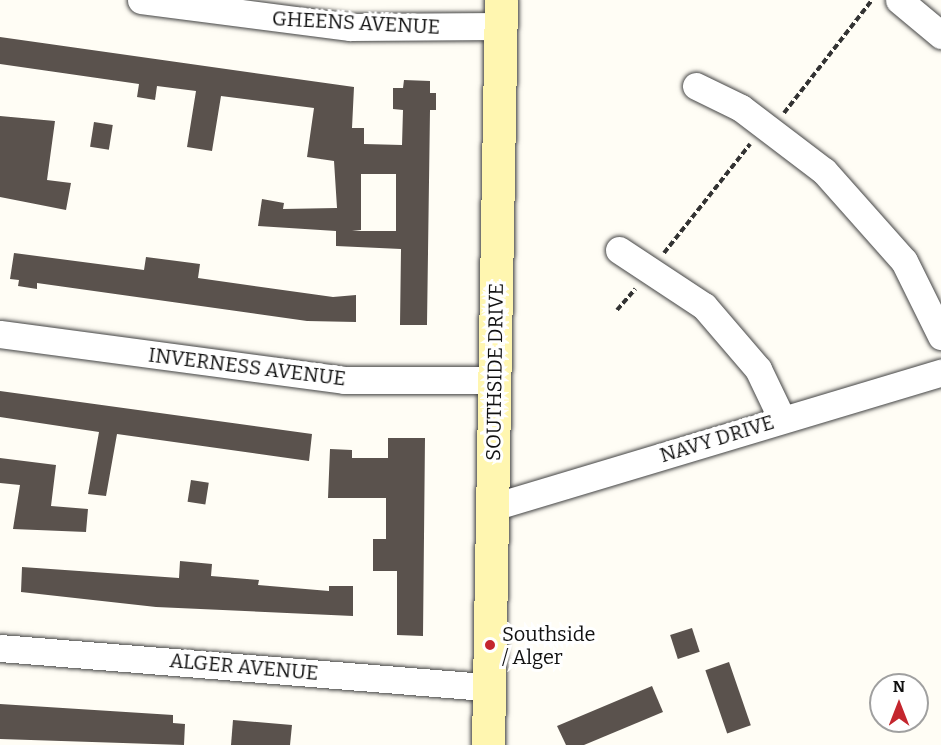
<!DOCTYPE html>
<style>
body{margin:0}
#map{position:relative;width:941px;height:745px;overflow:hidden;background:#fffdf5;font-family:Bitter,serif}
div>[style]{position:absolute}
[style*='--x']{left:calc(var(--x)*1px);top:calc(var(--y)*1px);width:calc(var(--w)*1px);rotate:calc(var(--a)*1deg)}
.building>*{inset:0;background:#5a524d;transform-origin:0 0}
.path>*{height:4px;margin-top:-2px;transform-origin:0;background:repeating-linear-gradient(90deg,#333 0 6px,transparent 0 9px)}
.roads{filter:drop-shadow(0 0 2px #444) drop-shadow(0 0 2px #444)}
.street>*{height:27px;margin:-13.5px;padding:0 13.5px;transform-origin:13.5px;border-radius:13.5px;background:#fff}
.secondary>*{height:33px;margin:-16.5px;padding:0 16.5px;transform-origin:16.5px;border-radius:16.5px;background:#fff6b0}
.dots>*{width:16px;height:16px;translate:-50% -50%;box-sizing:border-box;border:3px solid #fff;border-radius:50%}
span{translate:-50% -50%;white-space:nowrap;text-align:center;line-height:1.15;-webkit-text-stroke:6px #fff;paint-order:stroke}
.street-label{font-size:20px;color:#111}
.poi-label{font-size:20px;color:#111}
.left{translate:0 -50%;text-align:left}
.north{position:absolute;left:869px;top:673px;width:60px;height:60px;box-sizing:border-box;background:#fff;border:2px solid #a0a0a0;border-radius:50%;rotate:0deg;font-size:16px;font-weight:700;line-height:24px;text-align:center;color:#111}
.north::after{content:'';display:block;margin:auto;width:21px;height:27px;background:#c4262e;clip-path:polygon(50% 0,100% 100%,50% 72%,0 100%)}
</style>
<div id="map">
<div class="building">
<div style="clip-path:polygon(evenodd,0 37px,354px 87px,352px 128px,364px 128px,364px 144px,402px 145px,403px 110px,393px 109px,393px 88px,403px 88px,404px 80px,430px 81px,430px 93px,436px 93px,436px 110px,430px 110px,427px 325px,400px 325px,401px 249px,336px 246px,336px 231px,258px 226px,262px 199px,284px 203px,283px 209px,337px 208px,334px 161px,307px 157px,314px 108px,221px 96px,212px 151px,187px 147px,196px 91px,157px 86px,155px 100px,137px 97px,139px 84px,0 64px,0 37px,361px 174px,396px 174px,396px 231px,352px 231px,361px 230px,361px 174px)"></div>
<div style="clip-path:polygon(0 116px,55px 121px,47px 180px,71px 183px,66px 210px,0 197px)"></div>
<div style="left:94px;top:122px;width:19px;height:25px;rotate:9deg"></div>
<div style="clip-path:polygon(14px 253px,144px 270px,146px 257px,200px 264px,198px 278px,333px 297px,356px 295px,356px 322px,307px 321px,37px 283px,37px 289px,18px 286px,19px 280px,10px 279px)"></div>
<div style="clip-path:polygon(0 391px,312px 434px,309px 461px,117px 434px,106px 496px,88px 494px,99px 432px,0 417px)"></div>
<div style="clip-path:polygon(388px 438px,425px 438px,423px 636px,397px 635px,397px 571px,373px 571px,373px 539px,386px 539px,386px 498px,328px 498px,330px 449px,352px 450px,352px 458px,388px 458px)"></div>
<div style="clip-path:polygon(0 458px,56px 465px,51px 506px,88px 509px,86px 532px,13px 529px,20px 485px,0 483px)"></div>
<div style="left:191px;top:480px;width:18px;height:22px;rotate:9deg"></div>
<div style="clip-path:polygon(180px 561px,212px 564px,211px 576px,259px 580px,258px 585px,329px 591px,329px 586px,353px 586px,353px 616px,156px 607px,21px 592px,22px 567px,179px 578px)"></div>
<div style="left:692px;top:628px;width:25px;height:23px;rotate:72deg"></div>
<div style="left:729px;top:662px;width:67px;height:25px;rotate:71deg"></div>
<div style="clip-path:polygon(652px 686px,663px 712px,584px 745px,566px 745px,557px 726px)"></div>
<div style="clip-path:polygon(0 704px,173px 715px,173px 723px,185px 724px,184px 745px,0 739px)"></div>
<div style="clip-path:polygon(233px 720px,292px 725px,290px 745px,231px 745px)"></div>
</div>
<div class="path">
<div style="--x:784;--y:113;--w:143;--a:-52.1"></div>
<div style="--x:664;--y:253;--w:139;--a:-51.7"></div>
<div style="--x:617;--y:310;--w:28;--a:-49"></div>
</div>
<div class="roads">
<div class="street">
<div style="--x:141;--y:0;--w:211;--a:7.4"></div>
<div style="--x:350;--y:27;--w:150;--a:-0.4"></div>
<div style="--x:899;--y:0;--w:55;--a:39.8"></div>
<div style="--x:696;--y:86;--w:50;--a:26.1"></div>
<div style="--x:741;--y:108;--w:104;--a:37.2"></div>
<div style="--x:824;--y:171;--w:120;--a:48.4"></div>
<div style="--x:904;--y:261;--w:84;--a:63.7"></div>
<div style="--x:619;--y:250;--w:102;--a:33.4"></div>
<div style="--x:704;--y:306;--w:83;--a:49.4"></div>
<div style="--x:758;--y:369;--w:55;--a:64.4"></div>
<div style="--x:0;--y:334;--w:347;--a:7.6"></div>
<div style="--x:344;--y:380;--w:151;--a:0"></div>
<div style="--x:493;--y:507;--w:468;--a:-16.7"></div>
<div style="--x:0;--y:648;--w:491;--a:4.6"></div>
</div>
<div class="secondary">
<div style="--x:488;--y:745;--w:745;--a:-89"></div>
</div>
</div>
<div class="dots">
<div style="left:490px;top:645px;background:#c4262e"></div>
</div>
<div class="street-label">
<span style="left:356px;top:23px;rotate:3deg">GHEENS AVENUE</span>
<span style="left:247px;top:367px;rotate:7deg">INVERNESS AVENUE</span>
<span style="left:495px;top:372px;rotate:-89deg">SOUTHSIDE DRIVE</span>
<span style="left:717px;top:439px;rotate:-17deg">NAVY DRIVE</span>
<span style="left:244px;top:667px;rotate:5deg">ALGER AVENUE</span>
</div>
<div class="poi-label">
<span class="left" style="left:502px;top:646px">Southside<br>/ Alger</span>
</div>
<div class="north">N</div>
</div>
